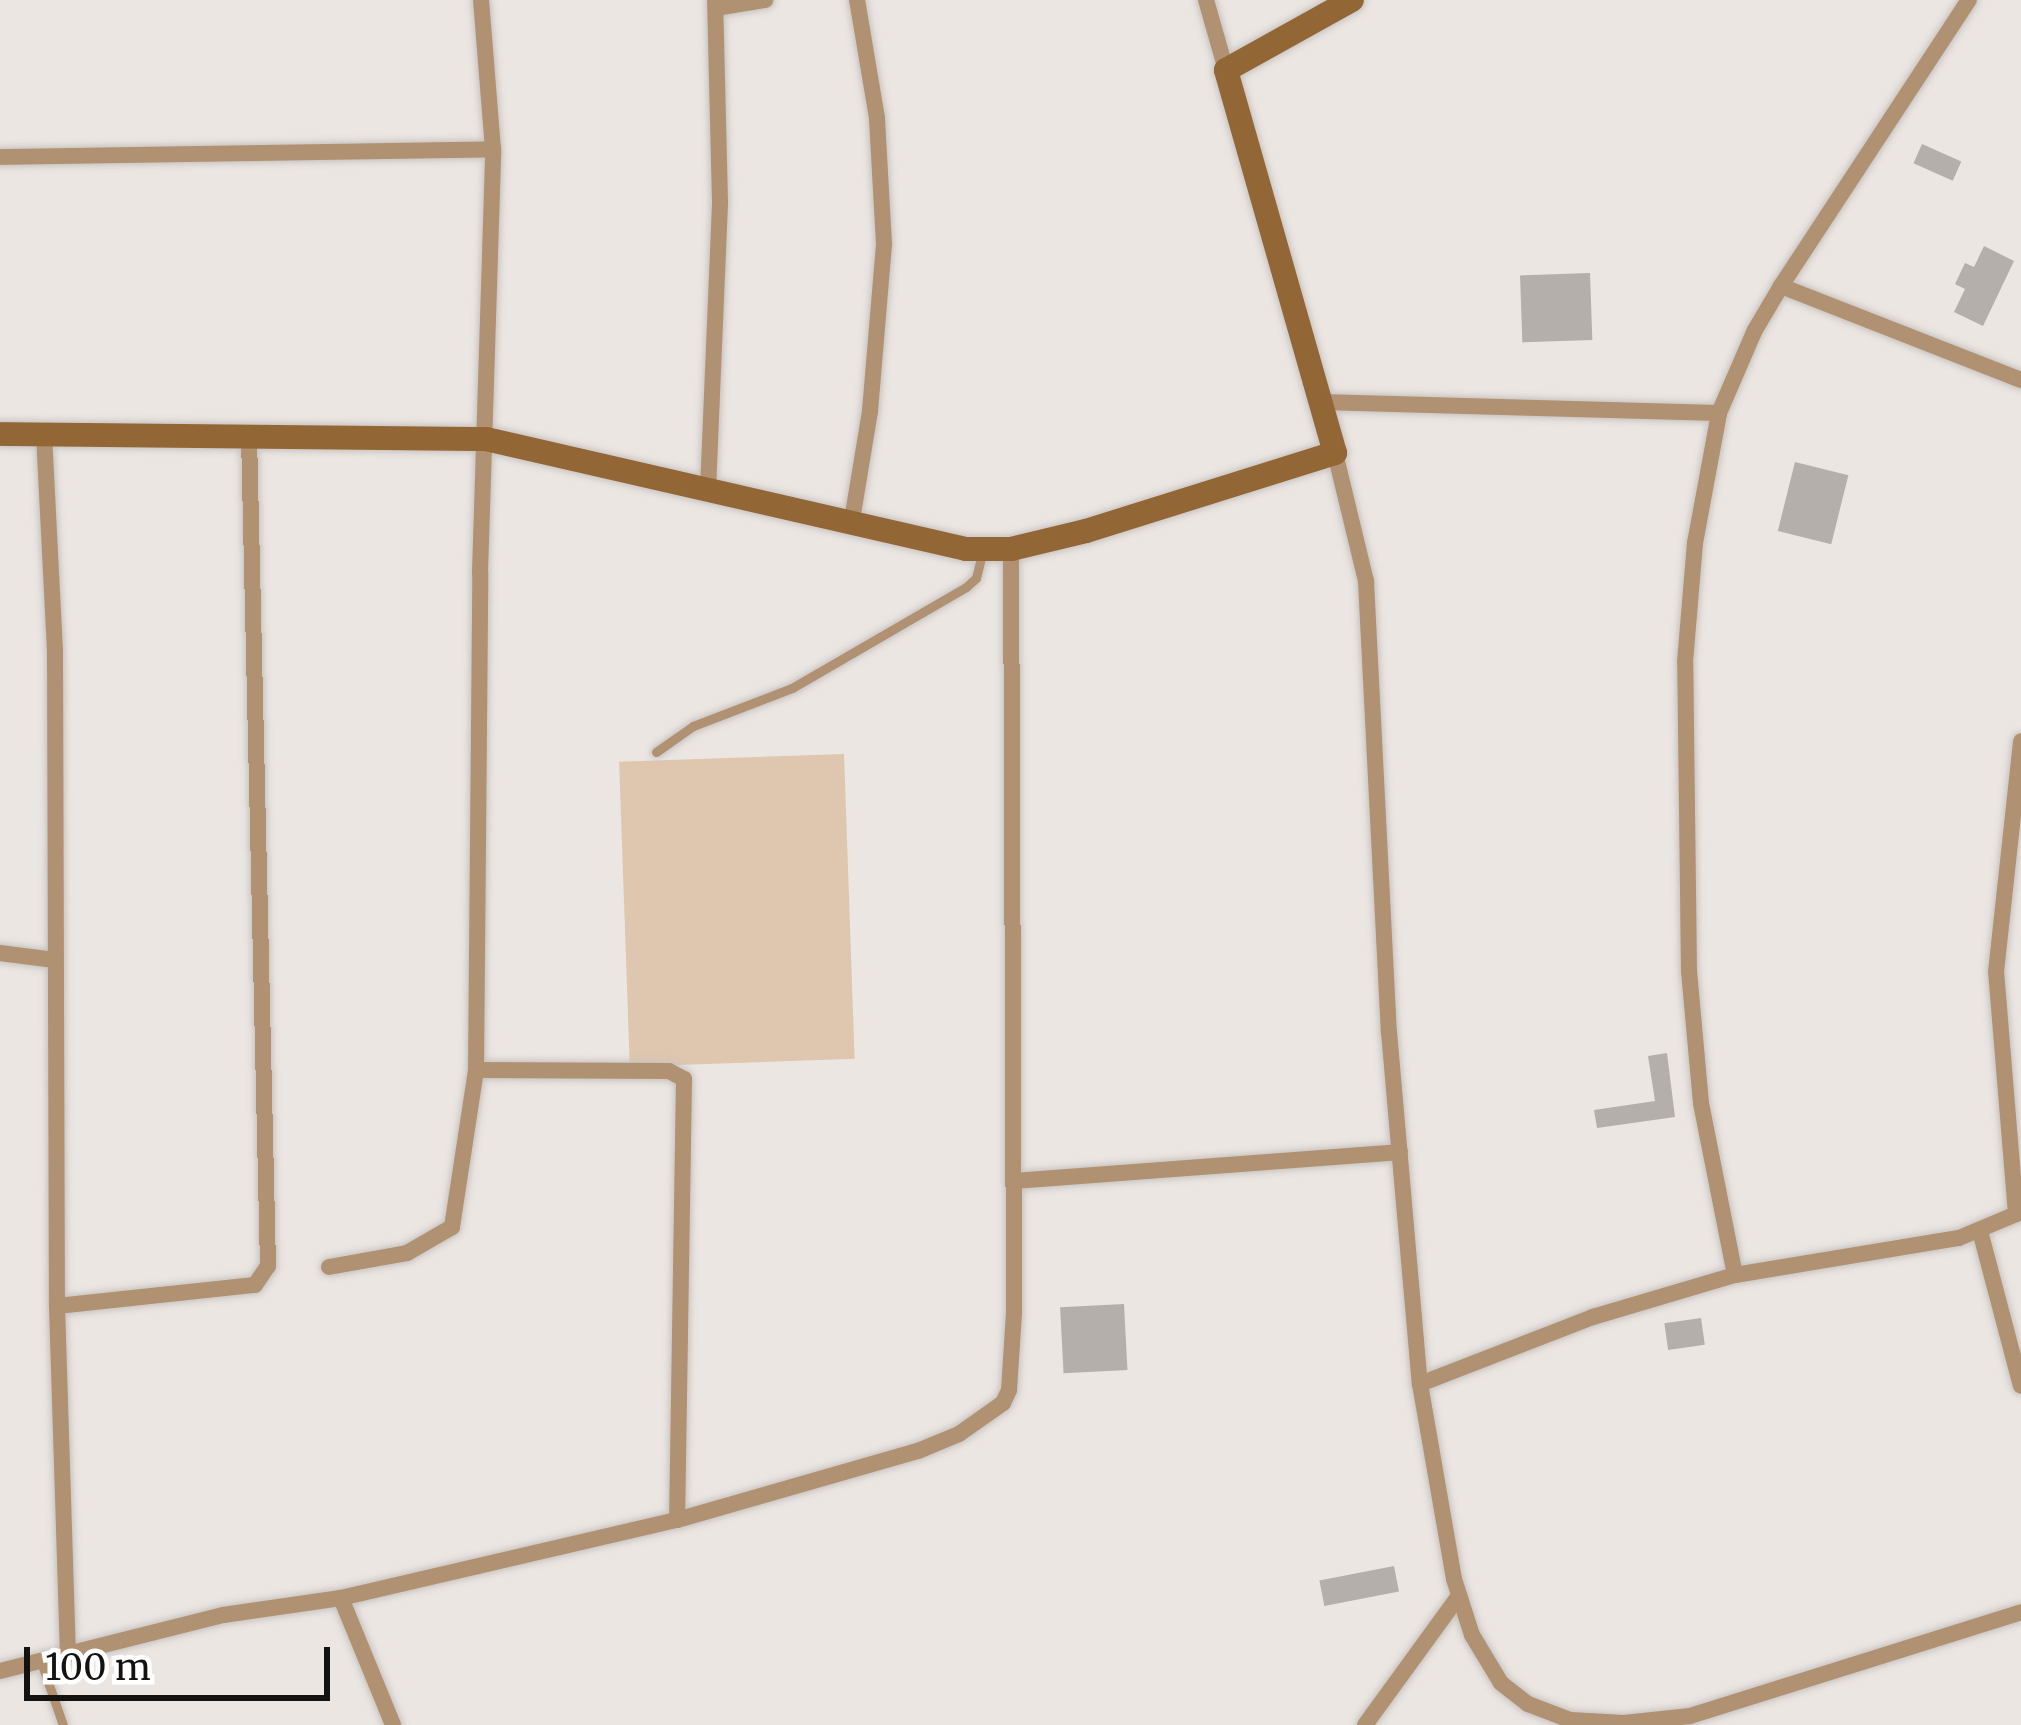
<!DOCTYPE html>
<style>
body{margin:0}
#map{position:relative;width:2021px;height:1725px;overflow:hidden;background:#ebe6e2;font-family:Merriweather,serif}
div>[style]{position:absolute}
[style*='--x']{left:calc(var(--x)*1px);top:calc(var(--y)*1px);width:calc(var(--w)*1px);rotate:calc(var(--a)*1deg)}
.green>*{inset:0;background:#dfc6ae;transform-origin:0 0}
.building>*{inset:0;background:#b4afaa;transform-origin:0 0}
.roads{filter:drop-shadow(0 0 3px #c9c4c1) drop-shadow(0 0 3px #c9c4c1)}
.lane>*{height:9px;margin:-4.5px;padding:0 4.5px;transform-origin:4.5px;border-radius:4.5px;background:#b09171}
.street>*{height:16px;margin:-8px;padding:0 8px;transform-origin:8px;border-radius:8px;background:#b09171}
.secondary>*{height:24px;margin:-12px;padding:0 12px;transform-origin:12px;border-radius:12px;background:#936635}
span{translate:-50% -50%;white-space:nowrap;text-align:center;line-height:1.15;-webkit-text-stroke:9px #fff;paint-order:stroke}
.scale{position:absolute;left:24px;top:1647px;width:306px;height:54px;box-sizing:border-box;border:6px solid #141211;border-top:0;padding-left:15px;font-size:36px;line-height:42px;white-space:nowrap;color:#141211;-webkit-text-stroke:9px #fff;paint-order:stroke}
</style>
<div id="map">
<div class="green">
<div style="left:844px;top:754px;width:305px;height:225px;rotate:88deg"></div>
</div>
<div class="building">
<div style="left:1922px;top:144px;width:43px;height:21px;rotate:24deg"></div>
<div style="clip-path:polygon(1984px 246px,2014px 261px,1983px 326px,1954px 312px,1965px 289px,1955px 284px,1965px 263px,1974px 267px)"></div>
<div style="left:1590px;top:273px;width:67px;height:70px;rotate:88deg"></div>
<div style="left:1795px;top:462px;width:55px;height:71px;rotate:14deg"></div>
<div style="clip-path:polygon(1667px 1053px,1675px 1117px,1597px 1128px,1594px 1110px,1655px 1101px,1648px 1056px)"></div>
<div style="left:1124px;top:1304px;width:66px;height:64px;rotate:87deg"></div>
<div style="left:1701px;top:1318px;width:27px;height:37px;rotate:82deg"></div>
<div style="left:1394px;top:1566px;width:26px;height:76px;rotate:79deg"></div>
</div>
<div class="roads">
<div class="lane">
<div style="--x:656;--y:752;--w:45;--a:-35.1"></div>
<div style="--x:693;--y:726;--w:106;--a:-21"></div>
<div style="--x:792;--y:688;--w:201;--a:-30.1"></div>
<div style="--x:966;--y:587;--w:13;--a:-42"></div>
<div style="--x:976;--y:578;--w:30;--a:-76"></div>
<div style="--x:40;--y:1659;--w:70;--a:70.8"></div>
</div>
<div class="street">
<div style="--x:1206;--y:0;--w:73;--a:74.1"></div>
<div style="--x:716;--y:8;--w:50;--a:-9.3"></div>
<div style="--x:0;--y:157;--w:493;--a:-0.9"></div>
<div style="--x:1781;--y:286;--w:258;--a:21.4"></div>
<div style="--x:1320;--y:402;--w:399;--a:1.6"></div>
<div style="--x:44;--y:434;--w:216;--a:87.1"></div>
<div style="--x:55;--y:650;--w:656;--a:89.83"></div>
<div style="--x:57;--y:1306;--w:344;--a:88.2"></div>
<div style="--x:1335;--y:453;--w:132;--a:76.4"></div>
<div style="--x:1366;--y:581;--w:452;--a:87.1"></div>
<div style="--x:1389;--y:1032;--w:353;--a:85"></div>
<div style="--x:1420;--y:1384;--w:198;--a:80.1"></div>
<div style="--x:1454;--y:1579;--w:59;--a:72.2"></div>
<div style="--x:1472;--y:1635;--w:56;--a:58.9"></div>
<div style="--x:1501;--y:1683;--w:34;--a:38"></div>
<div style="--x:1528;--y:1704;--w:45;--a:20.9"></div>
<div style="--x:1570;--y:1720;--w:54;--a:3.2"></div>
<div style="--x:1624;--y:1723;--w:66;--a:-6.1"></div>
<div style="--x:1690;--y:1716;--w:347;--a:-17.4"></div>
<div style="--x:708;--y:490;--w:288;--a:-87.6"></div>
<div style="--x:720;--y:202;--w:202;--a:-91.4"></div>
<div style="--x:851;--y:526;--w:117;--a:-80.6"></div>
<div style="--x:870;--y:411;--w:168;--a:-85.2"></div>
<div style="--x:884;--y:244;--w:126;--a:-93.2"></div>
<div style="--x:877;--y:118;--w:120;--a:-99.6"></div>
<div style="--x:0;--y:953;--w:55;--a:7.3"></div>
<div style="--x:476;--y:1070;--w:193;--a:0.3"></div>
<div style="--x:669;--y:1071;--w:17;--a:28"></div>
<div style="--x:684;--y:1079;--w:441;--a:90.9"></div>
<div style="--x:1015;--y:1181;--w:386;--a:-4.3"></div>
<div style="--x:2016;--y:1214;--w:243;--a:-94.7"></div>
<div style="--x:1996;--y:972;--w:232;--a:-83.8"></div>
<div style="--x:1980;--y:1231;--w:160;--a:75.2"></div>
<div style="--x:329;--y:1267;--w:79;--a:-10.2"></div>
<div style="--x:407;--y:1253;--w:52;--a:-30"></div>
<div style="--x:452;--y:1227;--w:159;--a:-81.3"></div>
<div style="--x:476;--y:1070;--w:497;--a:-89.5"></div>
<div style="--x:480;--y:573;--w:424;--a:-88.2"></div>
<div style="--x:493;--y:149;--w:149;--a:-94.6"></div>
<div style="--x:1735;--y:1275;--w:175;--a:-101.2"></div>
<div style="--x:1701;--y:1103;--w:132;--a:-95.2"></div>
<div style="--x:1689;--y:972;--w:310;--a:-90.7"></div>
<div style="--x:1685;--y:662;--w:119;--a:-85.2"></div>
<div style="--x:1695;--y:543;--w:132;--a:-79.5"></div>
<div style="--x:1719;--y:413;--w:90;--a:-66.6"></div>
<div style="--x:1755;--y:330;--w:51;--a:-59.4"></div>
<div style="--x:1781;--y:286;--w:342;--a:-56.7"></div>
<div style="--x:57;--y:1306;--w:199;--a:-6.1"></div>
<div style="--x:255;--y:1285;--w:23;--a:-56"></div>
<div style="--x:268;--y:1266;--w:831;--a:-91.31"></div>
<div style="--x:1420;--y:1384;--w:186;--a:-21.2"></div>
<div style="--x:1593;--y:1317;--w:148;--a:-16.5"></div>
<div style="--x:1735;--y:1275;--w:227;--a:-9.4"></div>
<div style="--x:1959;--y:1238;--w:67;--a:-22.8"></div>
<div style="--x:341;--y:1598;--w:137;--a:67.7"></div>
<div style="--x:0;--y:1671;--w:230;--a:-14.1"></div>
<div style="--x:223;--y:1615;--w:119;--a:-8.2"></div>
<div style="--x:341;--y:1598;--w:345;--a:-13.1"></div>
<div style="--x:677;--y:1520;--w:251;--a:-16"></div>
<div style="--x:918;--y:1451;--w:44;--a:-22.5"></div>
<div style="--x:959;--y:1434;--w:54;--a:-35.2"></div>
<div style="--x:1003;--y:1403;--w:14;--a:-65"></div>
<div style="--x:1009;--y:1390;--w:77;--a:-86.3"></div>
<div style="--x:1014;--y:1313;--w:764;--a:-90.22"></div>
<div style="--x:1365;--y:1725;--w:158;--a:-54"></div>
</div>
<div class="secondary">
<div style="--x:0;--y:434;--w:486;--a:0.6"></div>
<div style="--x:486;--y:439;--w:492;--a:12.9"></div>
<div style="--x:966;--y:549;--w:45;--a:0"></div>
<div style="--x:1011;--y:549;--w:77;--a:-13.5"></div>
<div style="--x:1086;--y:531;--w:261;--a:-17.4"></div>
<div style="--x:1335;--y:453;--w:398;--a:-105.9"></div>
<div style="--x:1226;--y:70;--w:144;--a:-29.1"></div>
</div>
</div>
<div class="scale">100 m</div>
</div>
